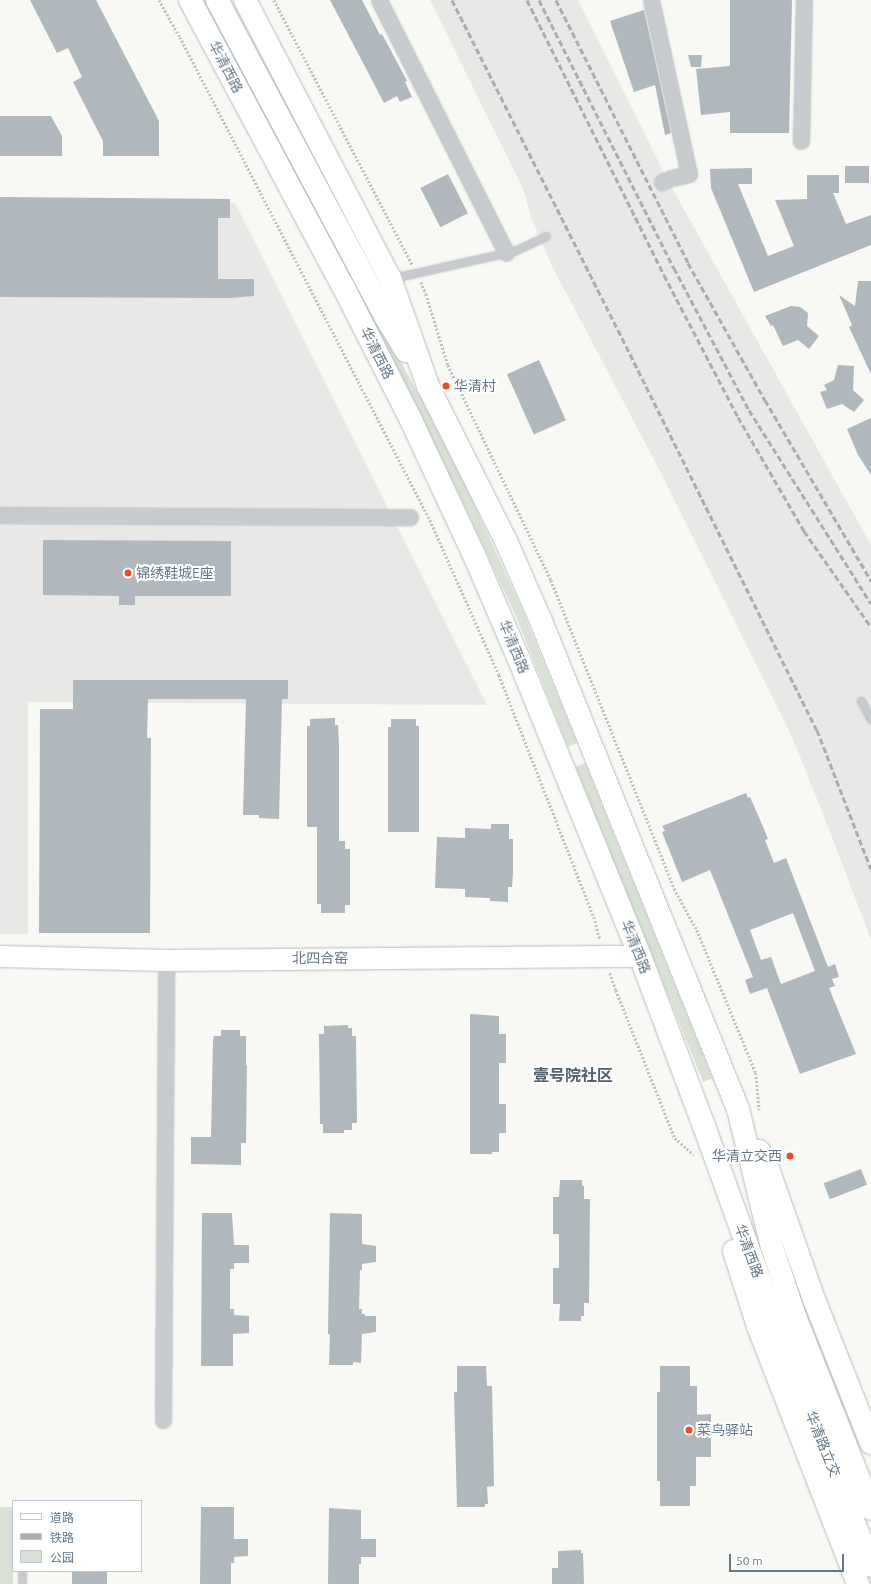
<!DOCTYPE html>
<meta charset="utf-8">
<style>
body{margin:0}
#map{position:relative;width:871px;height:1584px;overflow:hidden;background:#f8f8f4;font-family:Ubuntu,"Noto Sans SC",sans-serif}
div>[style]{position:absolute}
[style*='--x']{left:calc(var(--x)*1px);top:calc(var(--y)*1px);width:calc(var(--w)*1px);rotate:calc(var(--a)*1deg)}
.built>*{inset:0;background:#e8e9e7}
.green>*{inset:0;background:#d9e0d5;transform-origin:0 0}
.building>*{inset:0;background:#b0b8be;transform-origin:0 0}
.path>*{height:2.5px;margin-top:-1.25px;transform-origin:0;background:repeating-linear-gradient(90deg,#bec1c3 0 2px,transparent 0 4px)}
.roads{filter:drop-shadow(0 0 1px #b7bdc1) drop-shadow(0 0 1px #b7bdc1)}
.lane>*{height:7px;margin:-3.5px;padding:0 3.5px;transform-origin:3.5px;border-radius:3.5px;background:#c7cbce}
.street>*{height:15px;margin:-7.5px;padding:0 7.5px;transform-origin:7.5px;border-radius:7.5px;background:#c7cbce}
.secondary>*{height:21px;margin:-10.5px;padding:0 10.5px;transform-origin:10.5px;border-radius:10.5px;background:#fff}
.primary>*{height:22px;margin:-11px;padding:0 11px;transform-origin:11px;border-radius:11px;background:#fff}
.rail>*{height:3px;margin-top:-1.5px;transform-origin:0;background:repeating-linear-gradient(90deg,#a7adb3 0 6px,transparent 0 9px)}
.dots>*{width:11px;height:11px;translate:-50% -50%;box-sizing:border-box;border:2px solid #fff;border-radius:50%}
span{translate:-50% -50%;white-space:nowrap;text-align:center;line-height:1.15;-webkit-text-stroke:4px #fff;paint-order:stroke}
.street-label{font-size:14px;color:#647888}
.poi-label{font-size:14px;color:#647888}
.left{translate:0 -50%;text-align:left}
.right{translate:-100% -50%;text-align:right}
.quarter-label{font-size:16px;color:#52616c;font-weight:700}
.legend{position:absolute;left:12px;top:1500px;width:130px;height:72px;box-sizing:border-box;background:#fff;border:1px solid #c1c9cf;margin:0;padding:5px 7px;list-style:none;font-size:12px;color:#647888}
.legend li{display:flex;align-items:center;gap:8px;height:20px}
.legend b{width:20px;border:1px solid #c1c9cf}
.scale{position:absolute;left:729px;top:1554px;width:115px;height:18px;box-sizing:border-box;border:2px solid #647888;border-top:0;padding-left:5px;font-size:12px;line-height:14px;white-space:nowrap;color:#647888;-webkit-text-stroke:3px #fff;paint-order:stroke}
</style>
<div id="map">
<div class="built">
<div style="clip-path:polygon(430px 0,578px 0,666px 177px,871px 545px,871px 940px,829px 829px,793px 739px,660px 471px,551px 264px,531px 217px,524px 191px)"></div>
<div style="clip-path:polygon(0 197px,235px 203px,487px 705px,28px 702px,28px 934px,0 934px)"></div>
</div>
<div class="green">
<div style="clip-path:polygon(204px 0,210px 0,362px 291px,424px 404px,464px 482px,524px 614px,577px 743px,568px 747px,516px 616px,456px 488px)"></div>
<div style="left:585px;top:763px;width:340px;height:10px;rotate:68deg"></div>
<div style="left:0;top:1507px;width:13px;height:77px"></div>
</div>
<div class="building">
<div style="clip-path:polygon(30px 0,96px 0,159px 121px,159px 156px,103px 156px,103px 141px,73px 82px,82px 77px,68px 48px,57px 53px)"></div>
<div style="clip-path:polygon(330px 0,362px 0,380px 35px,382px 34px,388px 45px,407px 81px,405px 82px,412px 97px,400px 102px,397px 96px,384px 103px)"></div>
<div style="clip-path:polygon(730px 0,792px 0,789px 133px,730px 133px,730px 112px,701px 115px,696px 69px,730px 66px)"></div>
<div style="clip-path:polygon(644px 10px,671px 133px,665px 135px,655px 85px,634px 92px,610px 21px)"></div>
<div style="clip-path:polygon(688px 55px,702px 55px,701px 67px,691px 67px)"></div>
<div style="clip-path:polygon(0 116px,51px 116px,62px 136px,62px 156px,0 156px)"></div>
<div style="left:845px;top:166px;width:24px;height:17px"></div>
<div style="clip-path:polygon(752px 168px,752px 184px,738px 184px,768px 256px,794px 246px,775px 200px,807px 199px,807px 175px,839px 175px,839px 193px,833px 193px,846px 224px,871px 215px,871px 245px,754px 292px,711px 188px,710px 169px)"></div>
<div style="left:448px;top:174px;width:44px;height:31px;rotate:63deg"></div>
<div style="clip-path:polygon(0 197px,230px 199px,230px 218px,218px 218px,218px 279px,254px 279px,254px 296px,230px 298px,0 297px)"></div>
<div style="clip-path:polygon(858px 281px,871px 281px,871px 374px,849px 327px,852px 325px,839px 295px,855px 306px)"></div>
<div style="clip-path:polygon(791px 306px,800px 307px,808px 313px,807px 326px,819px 336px,809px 349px,798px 340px,783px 346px,773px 325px,771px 326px,765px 316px)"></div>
<div style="left:539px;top:360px;width:66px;height:35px;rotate:66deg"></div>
<div style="clip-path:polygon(838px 365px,854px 366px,853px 390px,864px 400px,854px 412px,842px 404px,827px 409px,820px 392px,827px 390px,824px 385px,834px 380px)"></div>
<div style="clip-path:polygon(871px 418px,871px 475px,858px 455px,847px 429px)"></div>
<div style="clip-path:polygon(43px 540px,231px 541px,231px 596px,135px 596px,135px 605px,119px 605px,119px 596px,43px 595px)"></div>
<div style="clip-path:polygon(73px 680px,288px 680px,288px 699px,282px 699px,279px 819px,259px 818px,259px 815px,243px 815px,246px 699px,148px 699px,147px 738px,151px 738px,150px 933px,39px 933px,40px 709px,73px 709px)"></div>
<div style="clip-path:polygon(335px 718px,335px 725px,338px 725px,339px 745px,339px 841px,345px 841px,345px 849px,350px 849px,350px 905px,345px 905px,345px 913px,321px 913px,321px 904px,317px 904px,317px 827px,307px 827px,307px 726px,310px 726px,310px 719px)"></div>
<div style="clip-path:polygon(391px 719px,416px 719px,416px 726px,419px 726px,419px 832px,388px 832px,388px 727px,391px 727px)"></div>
<div style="clip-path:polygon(evenodd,746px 793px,748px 798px,750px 797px,764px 829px,768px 839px,765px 840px,774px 863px,786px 858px,828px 967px,835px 964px,839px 977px,832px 979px,835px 986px,829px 988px,856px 1054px,800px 1074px,767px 988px,750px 994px,745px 980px,753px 977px,710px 870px,682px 882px,662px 832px,665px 831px,662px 826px,746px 793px,793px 913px,815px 971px,781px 984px,771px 957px,761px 960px,750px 930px,793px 913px)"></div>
<div style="clip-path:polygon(491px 824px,509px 824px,509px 839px,513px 839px,513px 872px,512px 887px,508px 887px,508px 902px,490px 901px,490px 898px,465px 897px,465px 889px,435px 888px,437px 837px,465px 838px,465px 828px,491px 829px)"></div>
<div style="clip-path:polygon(470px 1014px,499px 1016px,499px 1034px,506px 1034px,506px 1063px,499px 1063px,499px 1104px,506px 1104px,506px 1133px,499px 1133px,499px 1152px,492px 1152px,492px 1154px,470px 1154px)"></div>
<div style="clip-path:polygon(348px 1025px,348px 1028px,352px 1028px,352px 1036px,356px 1036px,357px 1123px,352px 1123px,352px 1130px,344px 1130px,344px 1133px,323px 1133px,323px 1124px,320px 1124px,319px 1034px,324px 1034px,324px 1026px)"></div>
<div style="clip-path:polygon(221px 1030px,240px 1030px,240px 1036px,246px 1036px,246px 1065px,247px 1065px,246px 1143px,241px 1143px,241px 1165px,191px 1164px,191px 1137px,211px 1137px,213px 1041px,214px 1036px,221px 1036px)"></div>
<div style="left:861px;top:1169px;width:17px;height:40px;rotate:69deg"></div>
<div style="clip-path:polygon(560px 1180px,582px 1180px,582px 1186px,584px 1186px,584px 1199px,590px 1199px,589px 1303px,584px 1303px,584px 1316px,581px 1316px,581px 1321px,559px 1321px,560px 1304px,553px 1304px,553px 1268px,559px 1268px,559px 1234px,553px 1234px,553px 1197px,559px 1197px)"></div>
<div style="clip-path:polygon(202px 1213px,232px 1213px,234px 1245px,249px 1245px,249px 1263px,234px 1263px,234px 1269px,230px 1269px,230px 1309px,234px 1309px,234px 1315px,249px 1316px,249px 1333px,233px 1334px,233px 1366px,201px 1366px)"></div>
<div style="clip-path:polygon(330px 1213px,362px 1214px,362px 1244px,376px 1246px,376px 1262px,362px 1264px,362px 1270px,360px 1270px,359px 1309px,362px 1309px,362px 1314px,365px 1314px,365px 1316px,376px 1316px,376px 1332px,362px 1334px,361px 1363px,353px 1362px,353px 1365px,329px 1365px,330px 1334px,328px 1334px)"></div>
<div style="clip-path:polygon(457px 1366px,486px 1366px,487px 1386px,492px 1386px,494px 1486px,487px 1487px,488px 1504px,485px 1504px,485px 1507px,457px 1507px,454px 1392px,457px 1392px)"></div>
<div style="clip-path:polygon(660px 1366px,690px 1366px,690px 1386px,697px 1386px,697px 1415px,711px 1414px,711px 1457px,696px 1457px,696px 1486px,690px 1486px,690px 1506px,660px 1506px,660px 1481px,657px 1481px,657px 1392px,660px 1392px)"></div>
<div style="clip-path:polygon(201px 1507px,234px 1507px,234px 1539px,248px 1539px,248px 1556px,234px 1557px,234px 1563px,231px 1563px,231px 1584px,200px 1584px)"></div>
<div style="clip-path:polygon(329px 1508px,361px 1510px,361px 1539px,376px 1539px,376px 1557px,361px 1557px,361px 1564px,359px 1564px,359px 1584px,328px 1584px)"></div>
<div style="clip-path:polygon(581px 1550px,581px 1553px,583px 1553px,584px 1584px,552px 1584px,552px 1568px,558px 1568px,558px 1551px)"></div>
<div style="clip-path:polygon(72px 1571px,105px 1571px,107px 1572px,107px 1584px,72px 1584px)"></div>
</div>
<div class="path">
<div style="--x:159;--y:0;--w:43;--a:60.4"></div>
<div style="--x:180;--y:37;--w:544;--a:62.63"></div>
<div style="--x:430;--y:520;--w:170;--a:66"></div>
<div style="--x:499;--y:675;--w:260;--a:68.6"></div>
<div style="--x:594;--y:917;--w:23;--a:75"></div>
<div style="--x:274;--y:0;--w:298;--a:62.4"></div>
<div style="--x:421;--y:282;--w:13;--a:67"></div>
<div style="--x:426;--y:294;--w:74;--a:72.8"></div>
<div style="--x:448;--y:365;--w:238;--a:64.4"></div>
<div style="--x:551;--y:580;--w:336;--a:68.2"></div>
<div style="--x:676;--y:892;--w:43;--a:61.1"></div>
<div style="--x:697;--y:930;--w:155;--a:67.6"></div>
<div style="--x:756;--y:1073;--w:37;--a:85"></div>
<div style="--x:610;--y:973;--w:18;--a:71"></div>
<div style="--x:616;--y:990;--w:159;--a:68.3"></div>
<div style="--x:675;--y:1138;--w:25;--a:42"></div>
</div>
<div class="roads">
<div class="lane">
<div style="--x:393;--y:278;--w:124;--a:-12.6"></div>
<div style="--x:514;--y:251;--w:35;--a:-25"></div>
<div style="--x:861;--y:701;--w:21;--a:62"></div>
<div style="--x:22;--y:1584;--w:13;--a:-90"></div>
</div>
<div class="street">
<div style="--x:379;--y:0;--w:283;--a:63.3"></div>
<div style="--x:651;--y:0;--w:178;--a:77.7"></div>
<div style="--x:689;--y:174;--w:18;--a:167"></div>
<div style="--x:671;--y:178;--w:10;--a:156"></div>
<div style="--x:801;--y:141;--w:141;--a:-88.8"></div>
<div style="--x:0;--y:515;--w:410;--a:0.3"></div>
<div style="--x:163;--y:1420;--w:460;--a:-89.6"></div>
</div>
<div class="secondary">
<div style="--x:0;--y:956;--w:166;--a:1.4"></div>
<div style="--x:166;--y:960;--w:474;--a:-0.5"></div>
</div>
<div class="primary">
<div style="--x:190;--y:0;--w:324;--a:61.9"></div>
<div style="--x:343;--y:286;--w:150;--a:63.1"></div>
<div style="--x:411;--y:420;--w:149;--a:65"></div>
<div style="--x:474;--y:555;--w:111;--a:66.7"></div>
<div style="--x:518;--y:657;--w:323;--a:67.8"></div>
<div style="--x:640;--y:956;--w:182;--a:69.4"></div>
<div style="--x:704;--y:1126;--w:208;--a:70.1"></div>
<div style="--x:775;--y:1322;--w:262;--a:68.5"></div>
<div style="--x:217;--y:0;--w:358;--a:62"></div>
<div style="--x:385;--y:316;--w:41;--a:59"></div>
<div style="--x:245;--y:0;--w:314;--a:62.5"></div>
<div style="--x:390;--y:278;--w:114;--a:70.6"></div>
<div style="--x:428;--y:386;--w:174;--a:63.3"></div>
<div style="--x:506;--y:541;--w:87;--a:66.4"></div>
<div style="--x:541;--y:621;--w:526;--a:68.02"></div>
<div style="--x:738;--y:1109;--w:142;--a:76.2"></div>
<div style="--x:772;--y:1247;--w:76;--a:71.6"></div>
<div style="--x:796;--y:1319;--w:204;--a:68.5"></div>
<div style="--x:759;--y:1151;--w:17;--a:62"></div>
<div style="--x:767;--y:1166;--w:144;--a:70.6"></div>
<div style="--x:815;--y:1302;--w:152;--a:68.3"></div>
<div style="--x:734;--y:1251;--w:79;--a:72.3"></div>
<div style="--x:758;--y:1326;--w:277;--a:68.8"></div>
</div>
</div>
<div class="rail">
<div style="--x:452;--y:0;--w:387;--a:63.3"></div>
<div style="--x:626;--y:346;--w:429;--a:63.6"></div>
<div style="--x:817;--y:730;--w:149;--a:68.8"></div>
<div style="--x:527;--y:0;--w:307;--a:63.5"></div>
<div style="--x:664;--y:275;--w:160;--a:62.5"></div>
<div style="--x:738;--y:417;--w:132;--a:59.9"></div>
<div style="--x:804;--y:531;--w:117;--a:55.1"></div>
<div style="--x:539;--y:0;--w:300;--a:63.3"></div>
<div style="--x:674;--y:268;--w:161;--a:62.2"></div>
<div style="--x:749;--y:410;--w:229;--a:57.8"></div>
<div style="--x:556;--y:0;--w:294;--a:63.3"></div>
<div style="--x:688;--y:263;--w:157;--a:60.7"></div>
<div style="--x:765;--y:400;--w:210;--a:59.6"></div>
</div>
<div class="dots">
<div style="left:446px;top:386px;background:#f44b18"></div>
<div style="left:128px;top:573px;background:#f44b18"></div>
<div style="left:790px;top:1156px;background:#f44b18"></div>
<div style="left:689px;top:1430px;background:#f44b18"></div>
</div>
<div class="street-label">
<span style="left:226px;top:67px;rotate:62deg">华清西路</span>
<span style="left:377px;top:353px;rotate:63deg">华清西路</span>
<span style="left:514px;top:647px;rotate:67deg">华清西路</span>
<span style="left:636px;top:947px;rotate:68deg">华清西路</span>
<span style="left:320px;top:958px">北四合窑</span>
<span style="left:749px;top:1251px;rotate:70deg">华清西路</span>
<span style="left:823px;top:1444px;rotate:68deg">华清路立交</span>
</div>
<div class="poi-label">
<span class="left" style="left:454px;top:386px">华清村</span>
<span class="left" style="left:136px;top:573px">锦绣鞋城E座</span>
<span class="right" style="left:782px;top:1156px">华清立交西</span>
<span class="left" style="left:697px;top:1430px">菜鸟驿站</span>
</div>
<div class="quarter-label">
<span style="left:573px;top:1075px">壹号院社区</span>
</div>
<ul class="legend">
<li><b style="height:5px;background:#fff"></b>道路</li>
<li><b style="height:5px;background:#a7adb3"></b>铁路</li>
<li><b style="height:11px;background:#d9e0d5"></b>公园</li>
</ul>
<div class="scale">50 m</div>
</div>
